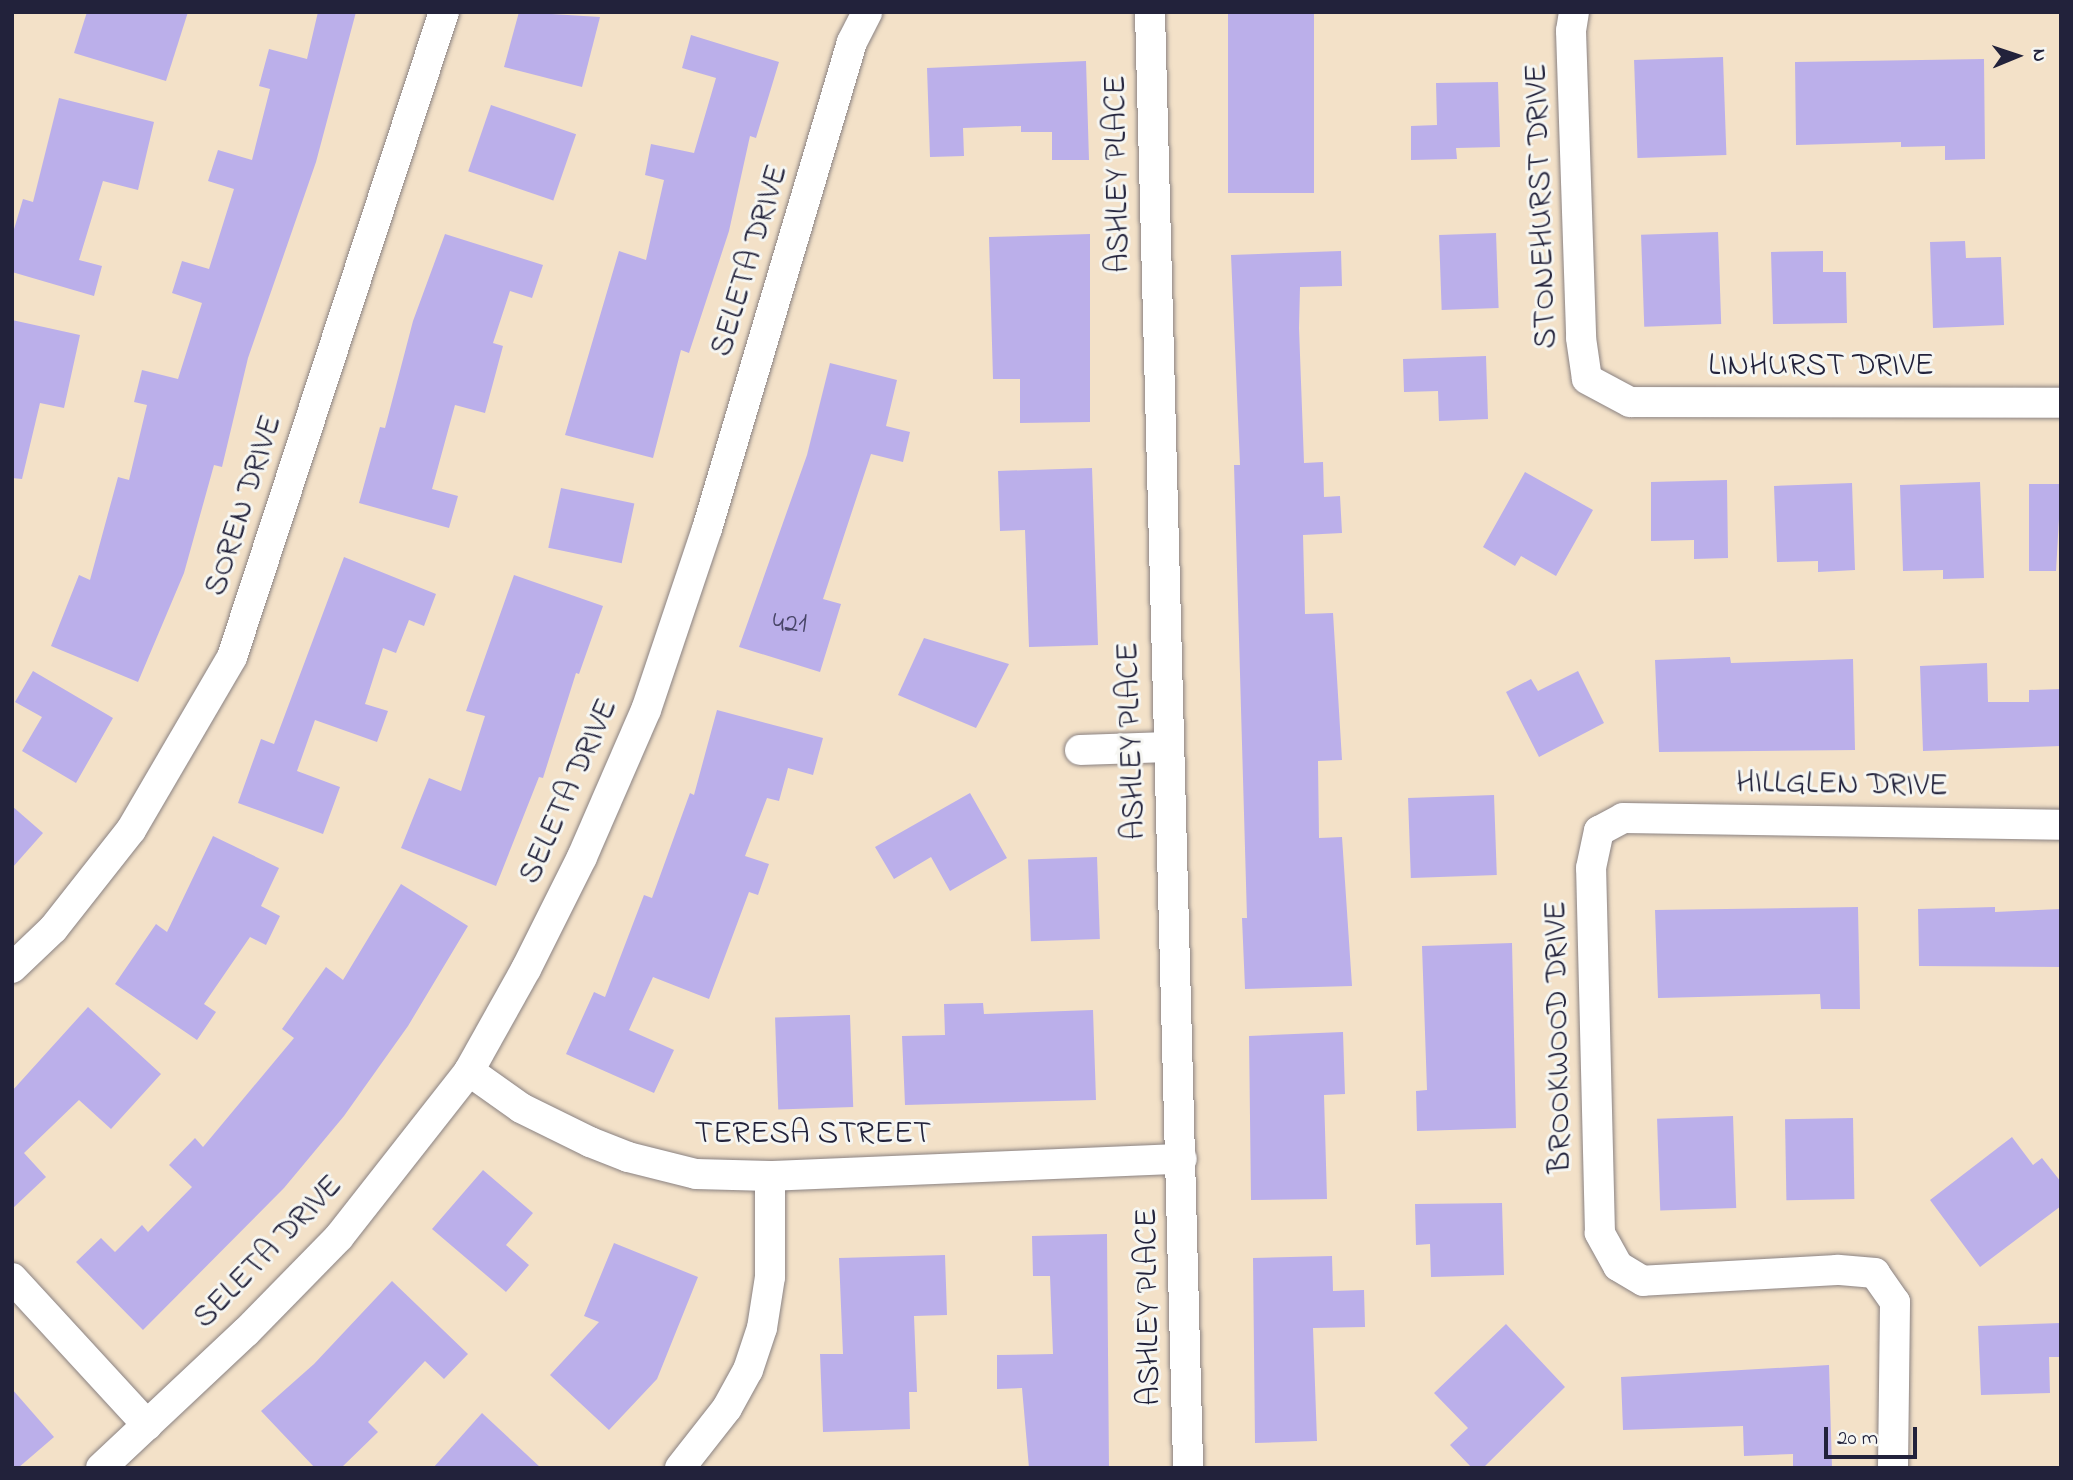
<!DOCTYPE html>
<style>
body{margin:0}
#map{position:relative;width:2073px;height:1480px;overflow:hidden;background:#f3e1c8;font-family:"Indie Flower",sans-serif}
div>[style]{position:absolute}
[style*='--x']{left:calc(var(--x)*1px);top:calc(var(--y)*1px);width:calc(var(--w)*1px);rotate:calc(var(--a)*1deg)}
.building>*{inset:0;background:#bbafea;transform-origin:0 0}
.roads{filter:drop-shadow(0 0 2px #8a8282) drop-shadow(0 0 2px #8a8282)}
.minor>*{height:30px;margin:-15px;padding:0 15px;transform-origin:15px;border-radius:15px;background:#fff}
span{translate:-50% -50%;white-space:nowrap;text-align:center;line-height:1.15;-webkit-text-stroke:6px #f6f6f2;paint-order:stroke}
.number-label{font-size:28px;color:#484567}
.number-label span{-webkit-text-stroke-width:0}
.street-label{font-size:32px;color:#22223b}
.frame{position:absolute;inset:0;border:14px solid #22223b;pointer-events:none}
.north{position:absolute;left:1982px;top:21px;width:70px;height:70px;-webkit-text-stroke:5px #f6f6f2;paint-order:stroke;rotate:88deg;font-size:19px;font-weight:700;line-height:28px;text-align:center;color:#22223b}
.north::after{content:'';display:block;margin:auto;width:24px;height:32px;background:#22223b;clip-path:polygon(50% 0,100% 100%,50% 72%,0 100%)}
.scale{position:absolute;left:1824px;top:1427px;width:93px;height:32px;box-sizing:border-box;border:4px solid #22223b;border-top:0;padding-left:9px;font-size:21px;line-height:24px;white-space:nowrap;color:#22223b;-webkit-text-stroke:5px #f6f6f2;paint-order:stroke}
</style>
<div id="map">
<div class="building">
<div style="clip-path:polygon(87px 12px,188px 12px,166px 81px,74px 53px)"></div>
<div style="clip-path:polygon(318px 12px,356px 12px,316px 162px,248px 358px,222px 467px,214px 465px,184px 573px,138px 682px,51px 646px,79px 575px,90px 580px,118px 477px,129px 480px,147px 405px,134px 402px,142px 370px,178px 379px,202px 303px,172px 293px,182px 261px,209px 269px,234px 189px,208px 181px,218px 150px,252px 160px,270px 89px,259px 86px,269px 49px,307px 59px)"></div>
<div style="clip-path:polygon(519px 12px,600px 17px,582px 87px,504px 67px)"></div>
<div style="left:1228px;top:12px;width:86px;height:181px"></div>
<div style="clip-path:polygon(691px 35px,779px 62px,756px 138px,750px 136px,729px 231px,689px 353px,681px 350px,653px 458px,565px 435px,619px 251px,646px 260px,664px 180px,645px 175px,651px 144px,694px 153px,716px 78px,682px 68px)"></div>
<div style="left:1723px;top:57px;width:98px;height:89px;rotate:88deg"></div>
<div style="clip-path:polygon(1984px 59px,1985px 159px,1945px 160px,1945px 146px,1901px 147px,1901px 142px,1796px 145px,1795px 62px)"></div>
<div style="clip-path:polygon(1086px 61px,1089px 160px,1052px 160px,1052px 132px,1021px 132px,1021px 126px,963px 128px,964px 156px,930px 157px,927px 68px)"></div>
<div style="clip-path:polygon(1498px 82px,1500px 147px,1456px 148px,1457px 159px,1411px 160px,1411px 126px,1437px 125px,1436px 83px)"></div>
<div style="clip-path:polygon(59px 98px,154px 122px,138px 190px,103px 181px,79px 260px,102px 266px,94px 296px,12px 272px,12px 236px,23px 199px,33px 202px)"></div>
<div style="left:491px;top:105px;width:90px;height:70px;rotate:19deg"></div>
<div style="left:1718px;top:232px;width:92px;height:77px;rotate:88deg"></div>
<div style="left:1496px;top:233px;width:75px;height:57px;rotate:88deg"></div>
<div style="clip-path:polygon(445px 234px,543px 265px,532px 298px,510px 291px,493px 343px,503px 346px,485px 413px,455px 405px,432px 489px,458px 496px,449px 528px,359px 503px,380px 427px,385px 428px,413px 321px)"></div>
<div style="clip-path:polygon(1090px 234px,1090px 422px,1020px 423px,1020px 379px,993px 379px,989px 237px)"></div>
<div style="clip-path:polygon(1965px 241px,1966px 258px,2001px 257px,2004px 325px,1933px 328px,1930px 242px)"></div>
<div style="clip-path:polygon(1341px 251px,1342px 286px,1300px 287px,1299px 328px,1304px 463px,1323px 462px,1324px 497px,1340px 496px,1342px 533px,1303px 535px,1305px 614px,1333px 613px,1342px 760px,1318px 761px,1319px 838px,1342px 837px,1352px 986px,1245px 989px,1242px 918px,1247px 918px,1234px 465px,1240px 465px,1231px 255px)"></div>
<div style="clip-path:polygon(1823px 251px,1823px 272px,1846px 272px,1847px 323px,1773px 324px,1771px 252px)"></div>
<div style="clip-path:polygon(12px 320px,80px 335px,64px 408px,40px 403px,22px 479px,12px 478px)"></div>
<div style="clip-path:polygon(1486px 356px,1488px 419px,1439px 421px,1438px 391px,1404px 392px,1403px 359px)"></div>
<div style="clip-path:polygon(830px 363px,897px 380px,886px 426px,910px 432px,903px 462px,871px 454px,823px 599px,841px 604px,820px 672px,739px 647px,807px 455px)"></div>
<div style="clip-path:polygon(1092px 468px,1098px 645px,1029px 647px,1025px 530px,1000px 531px,998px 471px)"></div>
<div style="clip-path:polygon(1525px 472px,1593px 510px,1556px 576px,1521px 556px,1515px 566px,1483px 547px)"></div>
<div style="clip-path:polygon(1727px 480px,1728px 558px,1694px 559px,1694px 540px,1651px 541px,1651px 482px)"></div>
<div style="clip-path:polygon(1980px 482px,1984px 578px,1943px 579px,1943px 570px,1903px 571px,1900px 485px)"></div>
<div style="clip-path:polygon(1852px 483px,1855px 570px,1818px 572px,1818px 561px,1777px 562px,1774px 486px)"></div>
<div style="clip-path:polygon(2029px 484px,2061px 484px,2056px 571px,2029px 571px)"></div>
<div style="left:561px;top:488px;width:75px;height:61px;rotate:12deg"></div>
<div style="clip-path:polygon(344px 557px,436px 594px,424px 626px,409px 620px,396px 653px,383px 648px,365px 704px,388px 711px,377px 742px,315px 720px,297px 771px,340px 787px,323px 834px,238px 803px,261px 739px,274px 744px)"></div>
<div style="clip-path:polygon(514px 575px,603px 606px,579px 674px,576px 673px,543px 778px,539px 777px,496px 886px,401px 848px,429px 778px,461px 791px,485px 716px,466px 711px)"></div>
<div style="clip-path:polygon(924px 638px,1009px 664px,976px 728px,898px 695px)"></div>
<div style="clip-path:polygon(1730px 657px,1731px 663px,1853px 659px,1855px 750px,1659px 752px,1655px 660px)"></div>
<div style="clip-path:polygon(1987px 663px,1988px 702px,2029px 702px,2029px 690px,2061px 689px,2061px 746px,1923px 751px,1920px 666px)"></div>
<div style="clip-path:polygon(33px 671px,113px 718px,76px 783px,22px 751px,42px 717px,15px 702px)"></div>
<div style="clip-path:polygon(1578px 671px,1604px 723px,1539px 757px,1506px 692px,1531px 679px,1538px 691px)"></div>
<div style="clip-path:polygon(717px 710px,823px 738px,813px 775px,788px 768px,779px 801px,767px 798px,745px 856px,769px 864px,758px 895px,749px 892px,709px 999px,653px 977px,629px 1030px,674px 1050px,654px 1093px,566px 1054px,594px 992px,605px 997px,644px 895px,652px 898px,690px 793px,694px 795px)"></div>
<div style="clip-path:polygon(970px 793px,1007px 858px,950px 891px,931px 857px,894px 879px,875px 847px)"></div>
<div style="left:1494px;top:795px;width:80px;height:86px;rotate:88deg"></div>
<div style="clip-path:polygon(12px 806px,43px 833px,12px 868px)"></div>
<div style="clip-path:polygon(213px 836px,279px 868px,261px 906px,280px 916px,266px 945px,250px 937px,204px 1004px,216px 1012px,197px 1040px,115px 984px,156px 924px,167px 932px)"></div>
<div style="left:1097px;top:857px;width:82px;height:69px;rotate:88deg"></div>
<div style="clip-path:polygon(401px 884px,468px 926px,408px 1026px,344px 1116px,284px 1188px,143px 1330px,76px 1262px,101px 1238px,115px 1252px,142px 1225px,148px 1232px,192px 1187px,169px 1165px,195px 1138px,203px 1147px,294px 1038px,282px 1029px,326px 967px,343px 980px)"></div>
<div style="clip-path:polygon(1858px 907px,1860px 1009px,1821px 1009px,1820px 994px,1658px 998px,1655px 910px)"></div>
<div style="clip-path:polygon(1995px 907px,1995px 912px,2061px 909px,2061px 967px,1919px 966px,1918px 909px)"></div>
<div style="clip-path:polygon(1512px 943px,1516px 1128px,1417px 1131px,1416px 1091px,1427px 1090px,1422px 946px)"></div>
<div style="clip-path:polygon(983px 1003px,984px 1014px,1093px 1010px,1096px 1100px,905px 1105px,902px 1036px,945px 1035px,944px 1004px)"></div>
<div style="clip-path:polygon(88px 1007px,161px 1074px,111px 1129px,79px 1100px,24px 1153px,46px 1177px,12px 1209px,12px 1091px)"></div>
<div style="left:850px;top:1015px;width:92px;height:75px;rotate:88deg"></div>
<div style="clip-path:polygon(1343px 1032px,1345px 1094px,1324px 1095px,1327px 1199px,1251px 1200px,1249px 1036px)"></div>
<div style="left:1733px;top:1116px;width:92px;height:76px;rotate:88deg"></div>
<div style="left:1853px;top:1118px;width:81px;height:68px;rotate:89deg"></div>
<div style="clip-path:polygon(2012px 1137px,2033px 1165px,2042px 1158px,2061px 1182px,2061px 1206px,1980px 1267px,1930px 1200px)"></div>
<div style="clip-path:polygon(483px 1170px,533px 1213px,506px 1245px,529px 1265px,506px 1292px,432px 1229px)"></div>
<div style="clip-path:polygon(1502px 1203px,1504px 1275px,1431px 1277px,1430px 1244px,1416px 1245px,1415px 1204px)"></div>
<div style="clip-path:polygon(1107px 1234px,1109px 1468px,1029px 1468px,1022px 1388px,997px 1389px,997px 1355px,1053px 1354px,1050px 1276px,1033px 1276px,1032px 1236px)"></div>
<div style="clip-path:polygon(614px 1243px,698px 1277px,657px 1379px,609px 1430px,550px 1375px,599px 1322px,584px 1316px)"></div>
<div style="clip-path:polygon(945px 1255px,947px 1315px,914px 1316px,917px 1392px,909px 1392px,910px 1429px,823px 1432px,820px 1354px,843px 1354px,839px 1258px)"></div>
<div style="clip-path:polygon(1332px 1256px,1333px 1291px,1364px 1290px,1365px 1327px,1313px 1328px,1317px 1441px,1255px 1443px,1253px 1258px)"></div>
<div style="clip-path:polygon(392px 1281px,468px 1354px,444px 1379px,425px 1361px,368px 1422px,378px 1432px,341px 1468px,315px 1468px,261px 1411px,314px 1364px)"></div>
<div style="clip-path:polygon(2061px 1323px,2061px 1357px,2049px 1357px,2050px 1393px,1981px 1395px,1978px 1326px)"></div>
<div style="clip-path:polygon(1506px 1324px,1565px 1387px,1483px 1468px,1472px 1468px,1450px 1445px,1468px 1428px,1434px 1393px)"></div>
<div style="clip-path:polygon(1829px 1365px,1832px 1468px,1793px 1468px,1793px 1454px,1744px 1456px,1743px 1426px,1623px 1430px,1621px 1377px)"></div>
<div style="clip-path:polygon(12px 1389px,54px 1437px,18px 1468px,12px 1468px)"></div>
<div style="clip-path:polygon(482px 1413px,541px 1468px,433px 1468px)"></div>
</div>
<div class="roads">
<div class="minor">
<div style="--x:1150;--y:12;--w:1456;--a:88.5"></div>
<div style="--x:1574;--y:12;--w:19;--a:99"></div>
<div style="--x:1571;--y:31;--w:307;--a:88.1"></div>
<div style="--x:1581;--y:338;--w:41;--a:81.7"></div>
<div style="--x:1587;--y:379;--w:49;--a:28.1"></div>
<div style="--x:1630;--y:402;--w:431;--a:0.1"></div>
<div style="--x:1080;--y:750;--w:88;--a:-2"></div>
<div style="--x:12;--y:968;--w:57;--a:-43.6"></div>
<div style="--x:53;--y:929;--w:126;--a:-51.8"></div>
<div style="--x:131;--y:830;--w:200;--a:-59.7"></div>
<div style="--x:232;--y:657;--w:679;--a:-71.81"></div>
<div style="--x:469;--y:1071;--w:64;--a:35.4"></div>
<div style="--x:521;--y:1108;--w:77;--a:26.2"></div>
<div style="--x:590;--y:1142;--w:41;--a:21.5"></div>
<div style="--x:628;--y:1157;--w:70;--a:14"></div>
<div style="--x:696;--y:1174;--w:74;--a:1.5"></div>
<div style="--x:770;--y:1176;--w:412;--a:-2.4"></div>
<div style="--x:12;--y:1278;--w:200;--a:47.4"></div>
<div style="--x:101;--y:1468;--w:199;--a:-43.2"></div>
<div style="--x:246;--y:1332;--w:133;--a:-45.6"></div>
<div style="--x:339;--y:1237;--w:211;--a:-51.9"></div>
<div style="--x:469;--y:1071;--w:117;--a:-60.8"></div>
<div style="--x:526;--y:969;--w:125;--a:-63.4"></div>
<div style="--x:582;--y:857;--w:160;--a:-66.5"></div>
<div style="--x:646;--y:710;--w:191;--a:-71.4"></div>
<div style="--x:707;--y:529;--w:508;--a:-73.42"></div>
<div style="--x:852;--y:42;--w:34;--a:-63"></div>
<div style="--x:680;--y:1468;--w:76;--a:-51.9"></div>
<div style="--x:727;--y:1408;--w:43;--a:-61.1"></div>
<div style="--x:748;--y:1370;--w:44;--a:-71.6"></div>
<div style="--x:762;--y:1328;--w:52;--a:-81.1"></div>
<div style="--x:770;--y:1277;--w:101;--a:-90"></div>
<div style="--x:1893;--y:1468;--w:166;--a:-89.3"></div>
<div style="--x:1895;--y:1302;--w:35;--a:-125"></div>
<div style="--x:1875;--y:1273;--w:38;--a:-175"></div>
<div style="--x:1837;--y:1270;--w:194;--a:176.8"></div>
<div style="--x:1643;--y:1281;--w:29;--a:-149"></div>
<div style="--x:1618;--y:1266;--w:38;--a:-119"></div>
<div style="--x:1600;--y:1233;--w:365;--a:-91.4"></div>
<div style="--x:1591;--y:868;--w:38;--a:-78"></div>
<div style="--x:1599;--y:831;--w:27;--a:-28"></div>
<div style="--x:1623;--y:818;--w:438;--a:0.9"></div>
</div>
</div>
<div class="number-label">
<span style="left:790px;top:625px">421</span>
</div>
<div class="street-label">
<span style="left:1119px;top:174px;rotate:-91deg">ASHLEY PLACE</span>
<span style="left:1543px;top:206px;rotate:-92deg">STONEHURST DRIVE</span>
<span style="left:751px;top:261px;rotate:-73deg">SELETA DRIVE</span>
<span style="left:1821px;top:367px">LINHURST DRIVE</span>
<span style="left:245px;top:506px;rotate:-72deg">SOREN DRIVE</span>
<span style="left:1133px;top:741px;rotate:-92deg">ASHLEY PLACE</span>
<span style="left:1842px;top:786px;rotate:1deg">HILLGLEN DRIVE</span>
<span style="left:570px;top:792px;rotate:-66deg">SELETA DRIVE</span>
<span style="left:1560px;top:1037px;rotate:-91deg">BROOKWOOD DRIVE</span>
<span style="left:813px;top:1135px">TERESA STREET</span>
<span style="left:269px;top:1253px;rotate:-46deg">SELETA DRIVE</span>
<span style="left:1150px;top:1307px;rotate:-91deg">ASHLEY PLACE</span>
</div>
<div class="frame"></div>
<div class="north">N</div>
<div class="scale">20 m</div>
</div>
